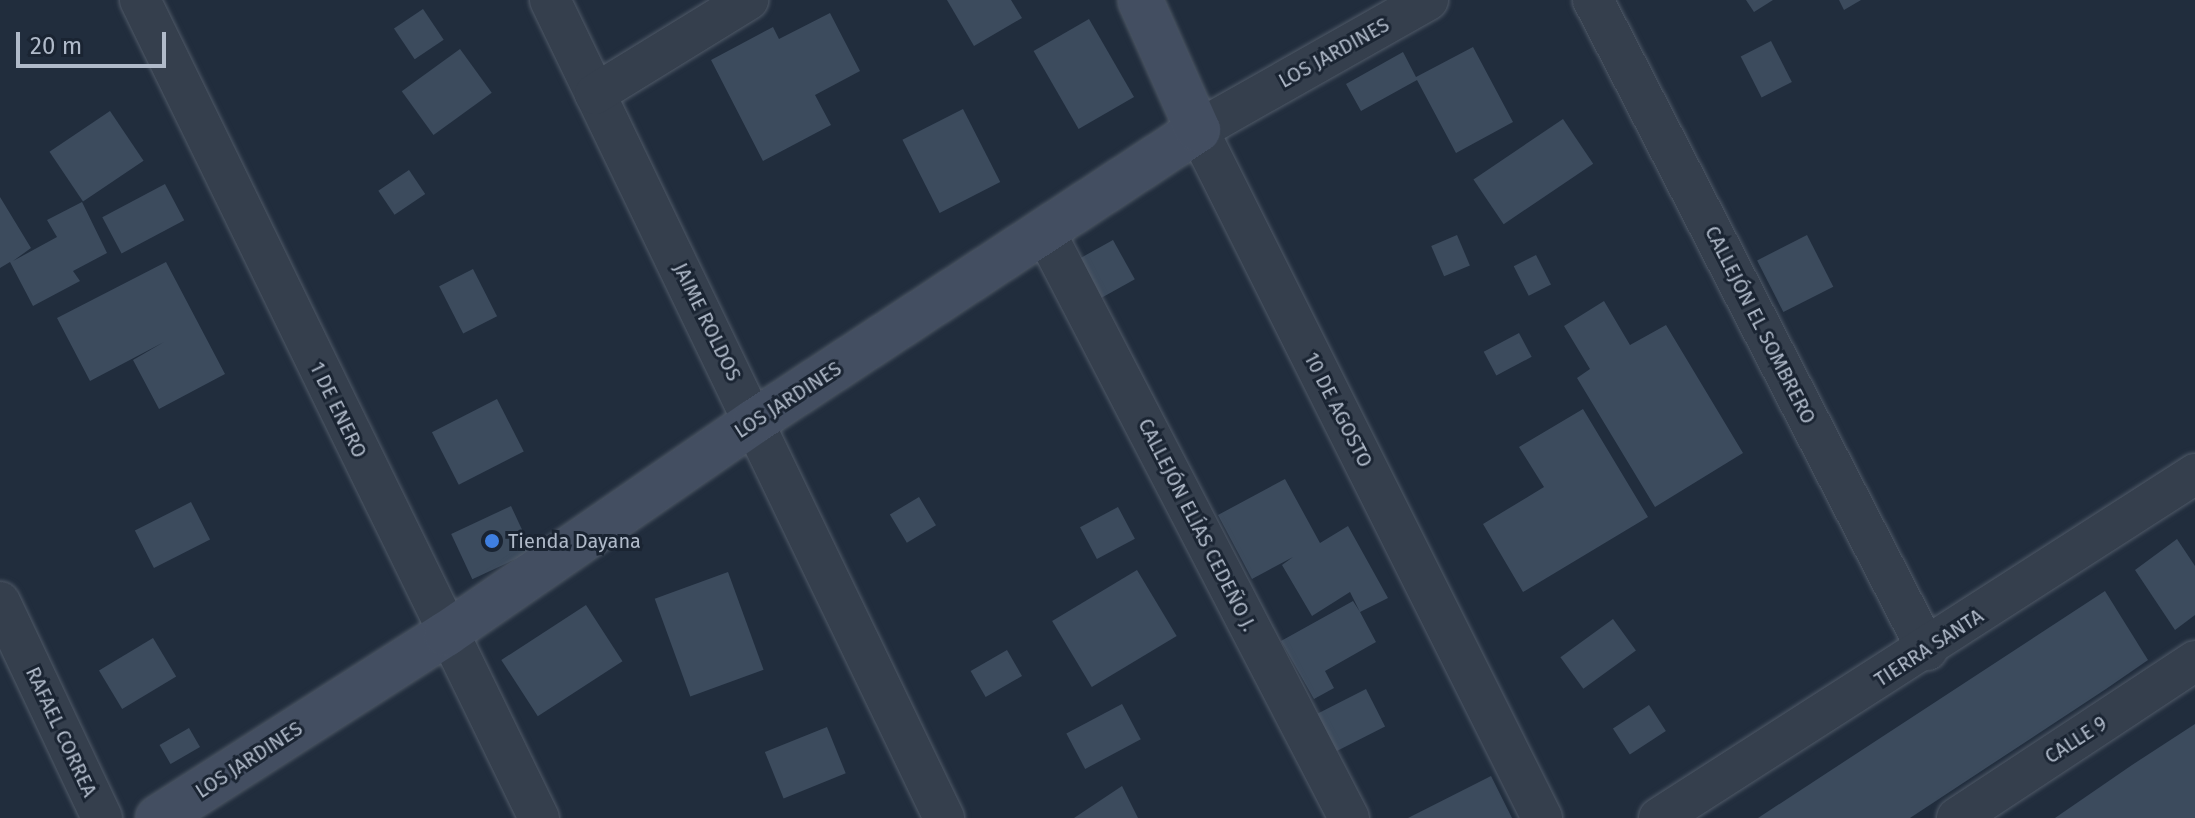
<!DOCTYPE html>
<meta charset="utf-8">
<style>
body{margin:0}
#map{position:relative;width:2195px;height:818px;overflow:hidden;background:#212d3d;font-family:"Fira Sans",sans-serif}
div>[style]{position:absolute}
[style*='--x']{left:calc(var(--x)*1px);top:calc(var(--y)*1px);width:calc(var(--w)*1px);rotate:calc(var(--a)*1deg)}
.building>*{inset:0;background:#3c4b5d;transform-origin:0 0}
.roads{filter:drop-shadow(0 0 2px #505a68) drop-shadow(0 0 2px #505a68)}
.street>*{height:40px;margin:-20px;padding:0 20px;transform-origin:20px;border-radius:20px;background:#353f4d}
.secondary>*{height:44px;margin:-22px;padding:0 22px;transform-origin:22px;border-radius:22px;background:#434e61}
.dots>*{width:22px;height:22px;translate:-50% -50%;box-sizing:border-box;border:4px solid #1a2432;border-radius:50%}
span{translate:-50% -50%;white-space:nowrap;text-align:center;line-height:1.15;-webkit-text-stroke:6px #1a2432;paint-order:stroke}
.street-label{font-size:20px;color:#b0bac9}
.poi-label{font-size:20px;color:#b0bac9}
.left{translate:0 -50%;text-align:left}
.scale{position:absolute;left:16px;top:32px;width:150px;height:36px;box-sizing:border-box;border:4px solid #b0bac9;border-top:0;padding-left:10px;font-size:24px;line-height:28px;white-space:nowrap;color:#b0bac9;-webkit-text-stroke:6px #1a2432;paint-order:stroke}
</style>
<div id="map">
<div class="building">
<div style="clip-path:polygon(947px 0,1011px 0,1022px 18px,974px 46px)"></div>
<div style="clip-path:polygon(1746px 0,1773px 0,1754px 12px)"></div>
<div style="clip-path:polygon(1839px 0,1861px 0,1844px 10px)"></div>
<div style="left:423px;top:9px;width:37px;height:35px;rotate:56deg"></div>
<div style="clip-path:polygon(830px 13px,860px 71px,815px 95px,831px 125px,763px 161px,711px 60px,773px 27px,779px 39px)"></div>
<div style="left:1089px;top:19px;width:90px;height:64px;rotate:60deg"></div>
<div style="left:1771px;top:41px;width:46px;height:34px;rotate:63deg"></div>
<div style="clip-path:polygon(1473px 47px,1513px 122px,1456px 153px,1417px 80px,1361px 111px,1346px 84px,1403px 52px,1416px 77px)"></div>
<div style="left:460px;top:49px;width:54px;height:72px;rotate:54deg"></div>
<div style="left:963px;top:109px;width:82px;height:68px;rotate:63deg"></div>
<div style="left:110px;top:111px;width:60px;height:73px;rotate:56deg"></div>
<div style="left:1563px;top:119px;width:54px;height:108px;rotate:56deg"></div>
<div style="left:409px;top:170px;width:29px;height:37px;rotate:56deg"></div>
<div style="left:165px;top:184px;width:41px;height:71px;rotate:62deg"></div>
<div style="clip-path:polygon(0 197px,31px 248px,13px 261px,57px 237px,47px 220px,82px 202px,107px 253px,73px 271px,80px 281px,33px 306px,10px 262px,0 268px)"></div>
<div style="left:1457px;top:235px;width:33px;height:28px;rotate:67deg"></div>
<div style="left:1807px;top:235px;width:58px;height:56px;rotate:63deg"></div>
<div style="left:1113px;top:240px;width:45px;height:39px;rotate:61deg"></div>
<div style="left:1536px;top:255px;width:33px;height:25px;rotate:63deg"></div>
<div style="clip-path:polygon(166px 262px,225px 374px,159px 409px,133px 360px,164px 342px,90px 381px,57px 318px)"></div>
<div style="left:473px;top:269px;width:53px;height:38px;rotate:63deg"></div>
<div style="clip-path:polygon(1604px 301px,1630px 345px,1666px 325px,1743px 453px,1655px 507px,1577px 378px,1590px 369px,1564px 326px)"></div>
<div style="left:1519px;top:333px;width:27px;height:40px;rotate:62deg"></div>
<div style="left:497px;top:399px;width:59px;height:73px;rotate:63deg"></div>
<div style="clip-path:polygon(1583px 409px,1648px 517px,1523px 592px,1483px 524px,1544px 487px,1519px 447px)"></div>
<div style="clip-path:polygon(1285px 479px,1320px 543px,1348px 526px,1388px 598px,1360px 612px,1376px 642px,1325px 671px,1334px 688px,1314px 699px,1281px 641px,1353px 601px,1360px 612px,1350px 592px,1312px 616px,1282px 565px,1293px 557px,1252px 579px,1218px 515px)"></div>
<div style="left:919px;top:497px;width:33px;height:34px;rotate:59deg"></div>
<div style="left:191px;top:502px;width:42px;height:63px;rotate:63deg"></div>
<div style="left:511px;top:506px;width:50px;height:66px;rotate:65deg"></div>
<div style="left:1118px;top:507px;width:36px;height:43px;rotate:62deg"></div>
<div style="clip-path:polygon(2177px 539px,2195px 566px,2195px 615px,2175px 630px,2135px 570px)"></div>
<div style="left:1137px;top:570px;width:77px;height:99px;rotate:59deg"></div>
<div style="left:728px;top:572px;width:104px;height:78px;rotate:70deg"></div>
<div style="clip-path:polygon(2105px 591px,2148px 660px,2106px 689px,1910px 818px,1758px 818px)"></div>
<div style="left:586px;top:605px;width:67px;height:101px;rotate:57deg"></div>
<div style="left:1613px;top:619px;width:39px;height:65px;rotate:54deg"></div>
<div style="left:153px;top:638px;width:45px;height:63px;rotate:59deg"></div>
<div style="left:1007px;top:650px;width:30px;height:42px;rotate:60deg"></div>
<div style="left:1366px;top:689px;width:42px;height:64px;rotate:63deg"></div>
<div style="left:1122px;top:704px;width:40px;height:63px;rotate:62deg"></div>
<div style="left:1649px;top:705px;width:31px;height:43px;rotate:57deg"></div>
<div style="clip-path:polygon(2195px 724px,2195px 818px,2055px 818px,2132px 765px)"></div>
<div style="left:827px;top:727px;width:50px;height:67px;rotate:68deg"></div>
<div style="left:189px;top:728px;width:22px;height:34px;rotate:60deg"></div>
<div style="clip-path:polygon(1491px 776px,1512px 818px,1408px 818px)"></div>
<div style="clip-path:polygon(1122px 786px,1138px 818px,1074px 818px)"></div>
</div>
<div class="roads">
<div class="street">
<div style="--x:140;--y:0;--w:910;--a:64"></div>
<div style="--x:550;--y:0;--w:908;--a:64.28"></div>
<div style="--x:1428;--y:0;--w:264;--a:150.5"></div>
<div style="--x:1198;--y:130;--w:769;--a:63.43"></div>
<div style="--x:1593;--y:0;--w:731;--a:62.8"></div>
<div style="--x:595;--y:94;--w:180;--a:-31.6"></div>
<div style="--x:1045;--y:232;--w:660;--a:62.58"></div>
<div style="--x:0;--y:602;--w:239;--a:64.7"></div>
<div style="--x:1659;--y:818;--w:637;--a:-32.69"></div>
<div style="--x:1957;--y:818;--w:285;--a:-33.4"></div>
</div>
<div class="secondary">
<div style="--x:158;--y:818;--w:342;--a:-32.6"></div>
<div style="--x:446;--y:634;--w:375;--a:-34.6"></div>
<div style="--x:755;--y:421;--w:530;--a:-33.3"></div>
<div style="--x:1198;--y:130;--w:142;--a:-114"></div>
</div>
</div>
<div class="dots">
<div style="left:492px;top:541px;background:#3f7fe0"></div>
</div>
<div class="street-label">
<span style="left:1334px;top:53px;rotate:-29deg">LOS JARDINES</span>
<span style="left:707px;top:322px;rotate:64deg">JAIME ROLDOS</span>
<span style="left:1760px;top:325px;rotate:63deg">CALLEJÓN EL SOMBRERO</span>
<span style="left:788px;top:400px;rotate:-33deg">LOS JARDINES</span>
<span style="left:338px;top:410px;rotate:64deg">1 DE ENERO</span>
<span style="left:1338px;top:410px;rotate:63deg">10 DE AGOSTO</span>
<span style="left:1197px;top:525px;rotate:63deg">CALLEJÓN ELÍAS CEDEÑO J.</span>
<span style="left:1929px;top:648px;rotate:-33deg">TIERRA SANTA</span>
<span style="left:61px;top:732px;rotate:65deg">RAFAEL CORREA</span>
<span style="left:2076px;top:740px;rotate:-33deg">CALLE 9</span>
<span style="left:249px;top:760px;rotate:-33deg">LOS JARDINES</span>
</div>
<div class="poi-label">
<span class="left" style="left:508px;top:541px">Tienda Dayana</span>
</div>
<div class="scale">20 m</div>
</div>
